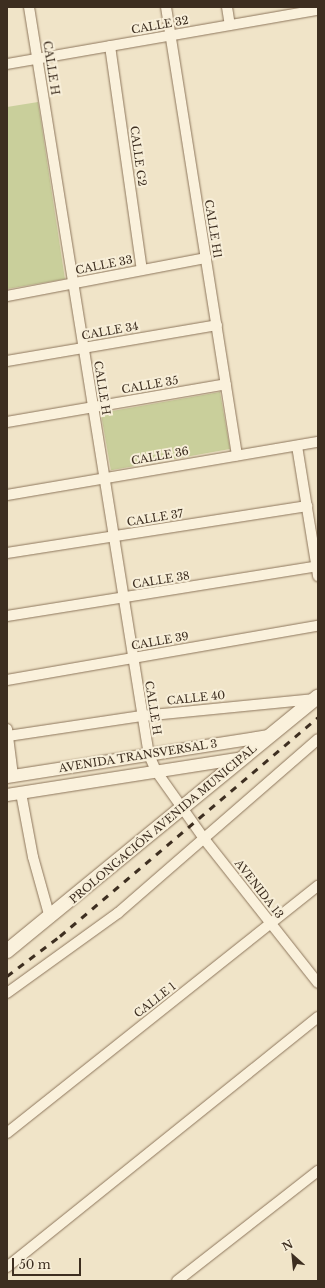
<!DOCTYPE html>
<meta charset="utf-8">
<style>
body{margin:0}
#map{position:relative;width:325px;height:1288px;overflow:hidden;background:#f0e4c8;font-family:"Libre Baskerville",serif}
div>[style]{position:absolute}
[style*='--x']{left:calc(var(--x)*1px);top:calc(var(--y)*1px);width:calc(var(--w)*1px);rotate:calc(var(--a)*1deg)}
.green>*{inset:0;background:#c9cf9b;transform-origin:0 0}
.roads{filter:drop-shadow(0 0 1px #8d765c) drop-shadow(0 0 1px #8d765c)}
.minor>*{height:10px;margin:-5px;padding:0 5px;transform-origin:5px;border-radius:5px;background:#faf1dc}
.tertiary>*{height:12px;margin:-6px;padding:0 6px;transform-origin:6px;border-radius:6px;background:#faf1dc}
.secondary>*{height:14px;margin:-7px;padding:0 7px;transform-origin:7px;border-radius:7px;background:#faf1dc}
.rail>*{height:3px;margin-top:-1.5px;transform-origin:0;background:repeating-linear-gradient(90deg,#3d2e20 0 7px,transparent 0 14px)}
span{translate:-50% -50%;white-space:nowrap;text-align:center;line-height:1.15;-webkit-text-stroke:4px #f7eed8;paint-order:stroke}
.street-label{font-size:11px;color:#3d2e20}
.frame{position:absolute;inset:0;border:8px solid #3d2e20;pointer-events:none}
.north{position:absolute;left:273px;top:1236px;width:40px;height:40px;-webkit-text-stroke:3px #f7eed8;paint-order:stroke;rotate:333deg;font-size:11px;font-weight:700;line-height:16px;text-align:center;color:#3d2e20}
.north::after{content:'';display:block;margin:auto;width:14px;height:18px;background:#3d2e20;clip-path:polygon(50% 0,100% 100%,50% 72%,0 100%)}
.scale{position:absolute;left:12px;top:1258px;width:69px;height:18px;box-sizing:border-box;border:2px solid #3d2e20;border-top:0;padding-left:5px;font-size:12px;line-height:14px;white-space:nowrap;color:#3d2e20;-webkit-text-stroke:3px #f7eed8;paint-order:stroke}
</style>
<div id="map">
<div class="green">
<div style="clip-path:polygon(38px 102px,65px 279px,7px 289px,7px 107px)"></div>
<div style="left:220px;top:392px;width:58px;height:121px;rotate:80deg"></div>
</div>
<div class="roads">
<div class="minor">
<div style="--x:29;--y:7;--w:758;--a:80.89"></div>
<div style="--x:149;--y:755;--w:17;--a:66"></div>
<div style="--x:156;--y:771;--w:85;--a:54.6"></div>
<div style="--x:205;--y:840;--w:182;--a:51.7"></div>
<div style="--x:166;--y:7;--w:454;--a:81"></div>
<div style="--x:227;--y:7;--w:18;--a:81"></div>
<div style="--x:110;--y:46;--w:226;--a:81.9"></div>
<div style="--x:7;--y:64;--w:316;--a:-9.9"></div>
<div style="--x:7;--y:296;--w:203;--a:-10.8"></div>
<div style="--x:7;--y:361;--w:213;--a:-9.7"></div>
<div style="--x:7;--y:422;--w:222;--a:-9.8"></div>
<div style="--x:297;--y:446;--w:132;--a:80.8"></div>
<div style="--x:7;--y:495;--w:315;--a:-9.7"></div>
<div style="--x:7;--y:553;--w:304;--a:-8.9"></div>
<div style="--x:7;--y:616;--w:315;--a:-9.1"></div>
<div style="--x:7;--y:680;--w:316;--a:-9.9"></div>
<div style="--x:7;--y:729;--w:47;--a:82.7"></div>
<div style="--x:8;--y:736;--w:135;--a:-8.5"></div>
<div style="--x:142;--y:716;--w:174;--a:-5.6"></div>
<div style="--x:21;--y:793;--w:65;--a:79.4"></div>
<div style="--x:33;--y:857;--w:63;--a:74.4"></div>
<div style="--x:7;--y:993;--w:137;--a:-35.8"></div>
<div style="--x:118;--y:913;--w:265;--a:-41"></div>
<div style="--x:7;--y:1133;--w:397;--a:-38.5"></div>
<div style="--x:7;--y:1267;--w:399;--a:-38.8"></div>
<div style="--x:177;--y:1281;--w:179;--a:-38"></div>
</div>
<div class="tertiary">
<div style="--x:7;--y:777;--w:265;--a:-8.9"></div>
<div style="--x:7;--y:795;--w:238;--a:-8.9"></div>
</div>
<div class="secondary">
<div style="--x:7;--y:951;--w:402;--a:-39.3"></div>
</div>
</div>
<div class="rail">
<div style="--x:7;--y:976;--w:66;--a:-37"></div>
<div style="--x:60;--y:936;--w:338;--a:-40.3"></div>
</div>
<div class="street-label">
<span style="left:160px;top:25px;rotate:-10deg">CALLE 32</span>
<span style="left:51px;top:68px;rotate:81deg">CALLE H</span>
<span style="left:138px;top:156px;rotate:82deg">CALLE G2</span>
<span style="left:213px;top:229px;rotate:81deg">CALLE H1</span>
<span style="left:104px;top:265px;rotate:-11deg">CALLE 33</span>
<span style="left:110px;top:331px;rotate:-10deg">CALLE 34</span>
<span style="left:150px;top:385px;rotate:-10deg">CALLE 35</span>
<span style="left:102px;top:388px;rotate:81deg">CALLE H</span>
<span style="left:160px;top:456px;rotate:-10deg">CALLE 36</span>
<span style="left:155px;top:518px;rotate:-9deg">CALLE 37</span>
<span style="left:161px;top:580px;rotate:-9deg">CALLE 38</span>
<span style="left:160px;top:641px;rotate:-10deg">CALLE 39</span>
<span style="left:196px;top:698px;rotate:-6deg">CALLE 40</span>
<span style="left:153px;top:708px;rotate:81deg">CALLE H</span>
<span style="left:138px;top:756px;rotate:-9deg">AVENIDA TRANSVERSAL 3</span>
<span style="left:163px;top:824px;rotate:-40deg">PROLONGACIÓN AVENIDA MUNICIPAL</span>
<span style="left:259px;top:889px;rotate:52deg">AVENIDA 13</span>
<span style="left:155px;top:1000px;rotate:-38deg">CALLE 1</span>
</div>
<div class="frame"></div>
<div class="north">N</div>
<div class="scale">50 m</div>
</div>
